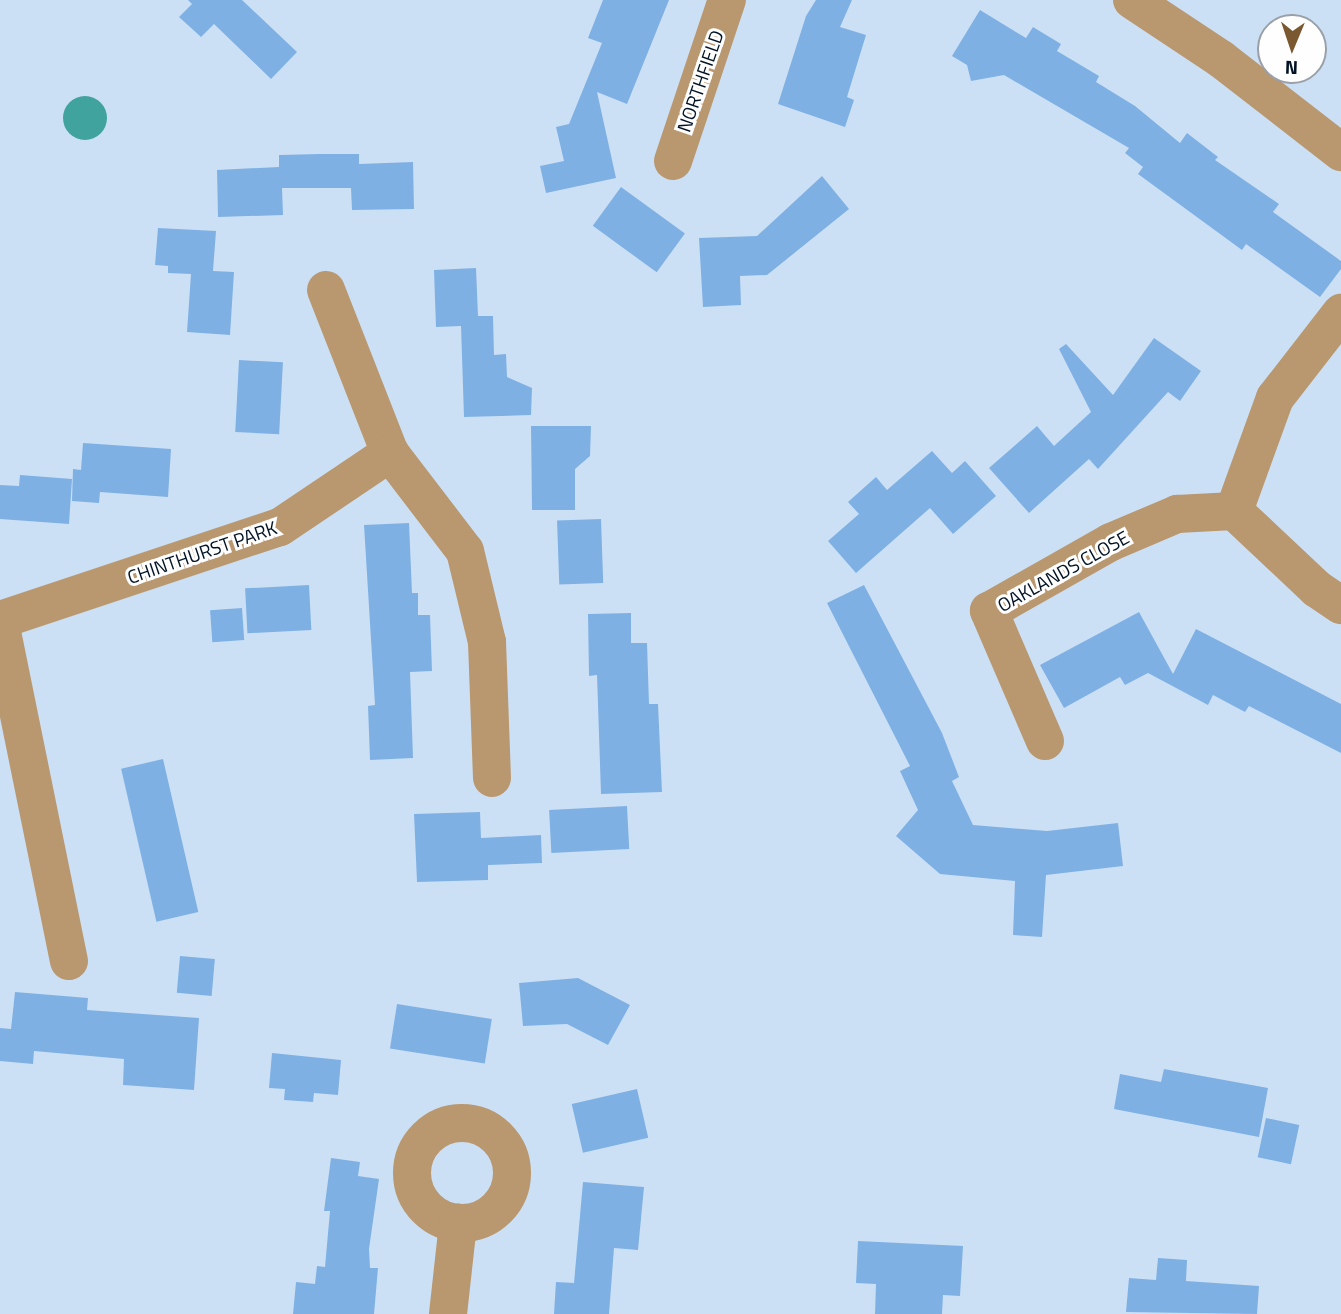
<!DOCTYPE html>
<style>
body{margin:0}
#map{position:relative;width:1341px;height:1314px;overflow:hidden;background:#cce0f5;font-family:"Titillium Web",sans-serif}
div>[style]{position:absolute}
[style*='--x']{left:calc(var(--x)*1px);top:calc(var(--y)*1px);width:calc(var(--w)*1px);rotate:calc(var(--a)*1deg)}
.water>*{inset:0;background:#40a39d}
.round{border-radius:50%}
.building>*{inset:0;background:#7fb0e4;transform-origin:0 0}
.street>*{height:38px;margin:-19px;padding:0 19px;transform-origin:19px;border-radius:19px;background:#b9976f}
.street>.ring{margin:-19px;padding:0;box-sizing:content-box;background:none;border:38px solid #b9976f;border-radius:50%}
span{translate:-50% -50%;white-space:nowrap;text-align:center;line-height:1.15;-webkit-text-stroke:6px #fefefe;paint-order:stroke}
.street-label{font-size:19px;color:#021325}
.north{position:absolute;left:1257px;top:14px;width:70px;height:70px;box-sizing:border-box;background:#fefefe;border:2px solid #99a0a7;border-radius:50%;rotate:182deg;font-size:19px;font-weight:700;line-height:28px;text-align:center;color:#021325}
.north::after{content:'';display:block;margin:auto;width:24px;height:32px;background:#7b5930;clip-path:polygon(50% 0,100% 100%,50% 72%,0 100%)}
</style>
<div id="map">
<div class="water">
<div class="round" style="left:63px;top:96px;width:44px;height:44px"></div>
</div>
<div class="building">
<div style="clip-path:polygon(188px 0,242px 0,297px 52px,271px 79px,214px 24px,201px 37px,179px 17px,192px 4px)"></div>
<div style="clip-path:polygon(603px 0,669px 0,627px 104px,597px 92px,616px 178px,546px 193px,540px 166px,564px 161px,556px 127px,569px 124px,602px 43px,588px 38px)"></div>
<div style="clip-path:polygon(816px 0,852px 0,840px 27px,866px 35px,847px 97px,854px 100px,845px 127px,778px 104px,806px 16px)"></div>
<div style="clip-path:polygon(980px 10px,1026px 38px,1033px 27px,1061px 44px,1057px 51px,1099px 76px,1096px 82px,1135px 106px,1180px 143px,1187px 133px,1218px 157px,1215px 160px,1279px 204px,1273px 212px,1341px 261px,1341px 269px,1320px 297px,1246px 244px,1242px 250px,1138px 174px,1143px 167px,1125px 153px,1129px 148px,1004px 75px,971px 81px,967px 65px,952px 56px)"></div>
<div style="clip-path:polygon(320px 154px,359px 154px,359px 164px,413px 162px,414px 209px,352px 210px,351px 188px,282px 188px,283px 215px,218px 217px,217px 170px,279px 167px,279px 155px)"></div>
<div style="clip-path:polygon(822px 176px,849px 209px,767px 275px,740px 276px,741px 305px,703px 307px,699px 238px,757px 236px)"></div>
<div style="left:621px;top:187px;width:79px;height:48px;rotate:36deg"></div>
<div style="clip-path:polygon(158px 228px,216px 231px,213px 271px,234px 272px,230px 335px,187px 332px,191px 274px,168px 273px,168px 266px,155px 265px)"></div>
<div style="clip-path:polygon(476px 268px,478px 316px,493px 316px,494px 355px,506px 354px,507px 377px,532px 388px,531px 415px,464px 417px,461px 326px,436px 327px,434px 270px)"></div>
<div style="clip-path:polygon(1154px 338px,1201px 371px,1180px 401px,1168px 392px,1098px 469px,1089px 459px,1029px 513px,989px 468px,1037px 426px,1054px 446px,1091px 412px,1059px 349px,1066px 344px,1113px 395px)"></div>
<div style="left:239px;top:360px;width:44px;height:72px;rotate:3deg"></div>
<div style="clip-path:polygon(531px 426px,591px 426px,590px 456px,575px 469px,575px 510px,532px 510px)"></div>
<div style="clip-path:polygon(83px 443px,171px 449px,168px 497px,100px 492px,99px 503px,72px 501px,73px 469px,81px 470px)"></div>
<div style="clip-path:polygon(932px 451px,952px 473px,965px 461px,996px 496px,953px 534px,930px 508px,856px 573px,828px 541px,859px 514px,848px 502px,876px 477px,887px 490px)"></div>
<div style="clip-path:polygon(20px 475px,72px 479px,69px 524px,0 519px,0 485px,19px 486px)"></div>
<div style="left:601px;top:519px;width:64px;height:44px;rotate:88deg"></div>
<div style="clip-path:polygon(409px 523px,412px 593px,418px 593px,418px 615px,430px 615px,432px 671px,410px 672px,413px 758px,370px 760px,368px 706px,375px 705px,364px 525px)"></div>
<div style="left:309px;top:585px;width:45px;height:64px;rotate:87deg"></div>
<div style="clip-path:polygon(864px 585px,942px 733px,959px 777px,952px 781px,973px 825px,1047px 831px,1118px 823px,1123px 866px,1046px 875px,1042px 937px,1013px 935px,1015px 881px,940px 874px,896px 836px,918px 810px,900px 771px,910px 766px,827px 603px)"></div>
<div style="left:242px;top:608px;width:32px;height:32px;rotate:86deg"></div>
<div style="clip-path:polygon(1139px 612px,1173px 674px,1196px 629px,1341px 704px,1341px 753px,1249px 706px,1245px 712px,1213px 695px,1208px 705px,1148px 673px,1125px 685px,1120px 677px,1064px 708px,1040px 665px)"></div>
<div style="clip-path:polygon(631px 613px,631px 643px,647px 643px,649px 704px,658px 704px,662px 792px,601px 794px,597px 675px,589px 676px,588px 614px)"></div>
<div style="left:163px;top:759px;width:157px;height:43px;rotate:77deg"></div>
<div style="left:627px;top:806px;width:43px;height:78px;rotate:87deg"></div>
<div style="clip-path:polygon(480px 812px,481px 838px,541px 835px,542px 863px,488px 865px,488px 880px,417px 882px,414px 814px)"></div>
<div style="left:180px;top:956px;width:35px;height:37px;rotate:5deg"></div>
<div style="clip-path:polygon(578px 978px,630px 1005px,608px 1045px,567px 1024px,523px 1026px,519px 983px)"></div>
<div style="clip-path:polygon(15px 992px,88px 998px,87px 1010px,199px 1018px,194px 1090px,123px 1085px,124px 1059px,34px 1051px,33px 1064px,0 1061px,0 1028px,11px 1029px)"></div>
<div style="left:397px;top:1004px;width:96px;height:45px;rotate:9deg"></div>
<div style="clip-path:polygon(272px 1053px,341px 1060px,338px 1095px,314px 1093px,313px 1102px,284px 1100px,285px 1089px,269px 1088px)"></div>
<div style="clip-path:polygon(1164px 1069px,1268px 1088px,1259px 1137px,1114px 1109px,1120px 1074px,1161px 1082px)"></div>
<div style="left:637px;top:1089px;width:50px;height:67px;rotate:77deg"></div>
<div style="left:1266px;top:1118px;width:34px;height:40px;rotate:12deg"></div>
<div style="clip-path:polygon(331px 1158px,360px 1162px,358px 1176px,379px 1179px,369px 1249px,370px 1268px,378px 1268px,374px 1314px,293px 1314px,296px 1282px,315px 1284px,317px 1266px,325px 1267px,330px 1211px,324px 1211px)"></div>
<div style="clip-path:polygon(583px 1182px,644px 1187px,638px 1250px,614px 1248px,609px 1314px,554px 1314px,556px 1282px,574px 1283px)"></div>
<div style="clip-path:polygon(858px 1241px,963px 1246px,960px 1296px,943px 1295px,942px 1314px,875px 1314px,876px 1284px,856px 1283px)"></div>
<div style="clip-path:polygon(1158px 1258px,1187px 1260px,1186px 1281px,1259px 1286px,1257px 1314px,1126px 1312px,1129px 1278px,1156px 1280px)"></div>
</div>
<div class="street">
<div style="--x:1132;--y:0;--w:107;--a:33.5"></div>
<div style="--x:1221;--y:59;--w:152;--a:37.8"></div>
<div style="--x:673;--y:161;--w:170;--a:-71.5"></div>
<div style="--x:326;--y:290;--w:175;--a:68.6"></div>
<div style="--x:390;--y:453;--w:123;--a:52.6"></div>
<div style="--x:465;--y:551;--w:94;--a:76.4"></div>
<div style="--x:487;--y:642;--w:136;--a:87.9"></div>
<div style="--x:1234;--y:511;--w:120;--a:-70.1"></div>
<div style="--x:1275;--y:398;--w:108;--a:-52.2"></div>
<div style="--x:1234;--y:511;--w:114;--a:43.2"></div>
<div style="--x:1317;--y:589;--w:29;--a:34"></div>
<div style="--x:0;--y:620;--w:295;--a:-18.4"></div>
<div style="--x:280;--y:527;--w:133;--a:-33.9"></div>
<div style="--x:0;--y:622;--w:346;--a:78.5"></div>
<div style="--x:1045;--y:741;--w:142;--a:-113.3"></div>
<div style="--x:989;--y:611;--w:140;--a:-29.5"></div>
<div style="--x:1111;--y:542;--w:72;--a:-23"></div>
<div style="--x:1177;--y:514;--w:57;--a:-3"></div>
<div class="ring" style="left:412px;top:1123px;width:62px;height:62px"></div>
<div style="--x:448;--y:1314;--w:92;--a:-83.7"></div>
</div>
<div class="street-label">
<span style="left:700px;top:81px;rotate:-71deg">NORTHFIELD</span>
<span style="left:202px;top:552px;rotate:-19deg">CHINTHURST PARK</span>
<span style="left:1063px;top:571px;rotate:-29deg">OAKLANDS CLOSE</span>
</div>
<div class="north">N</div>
</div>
